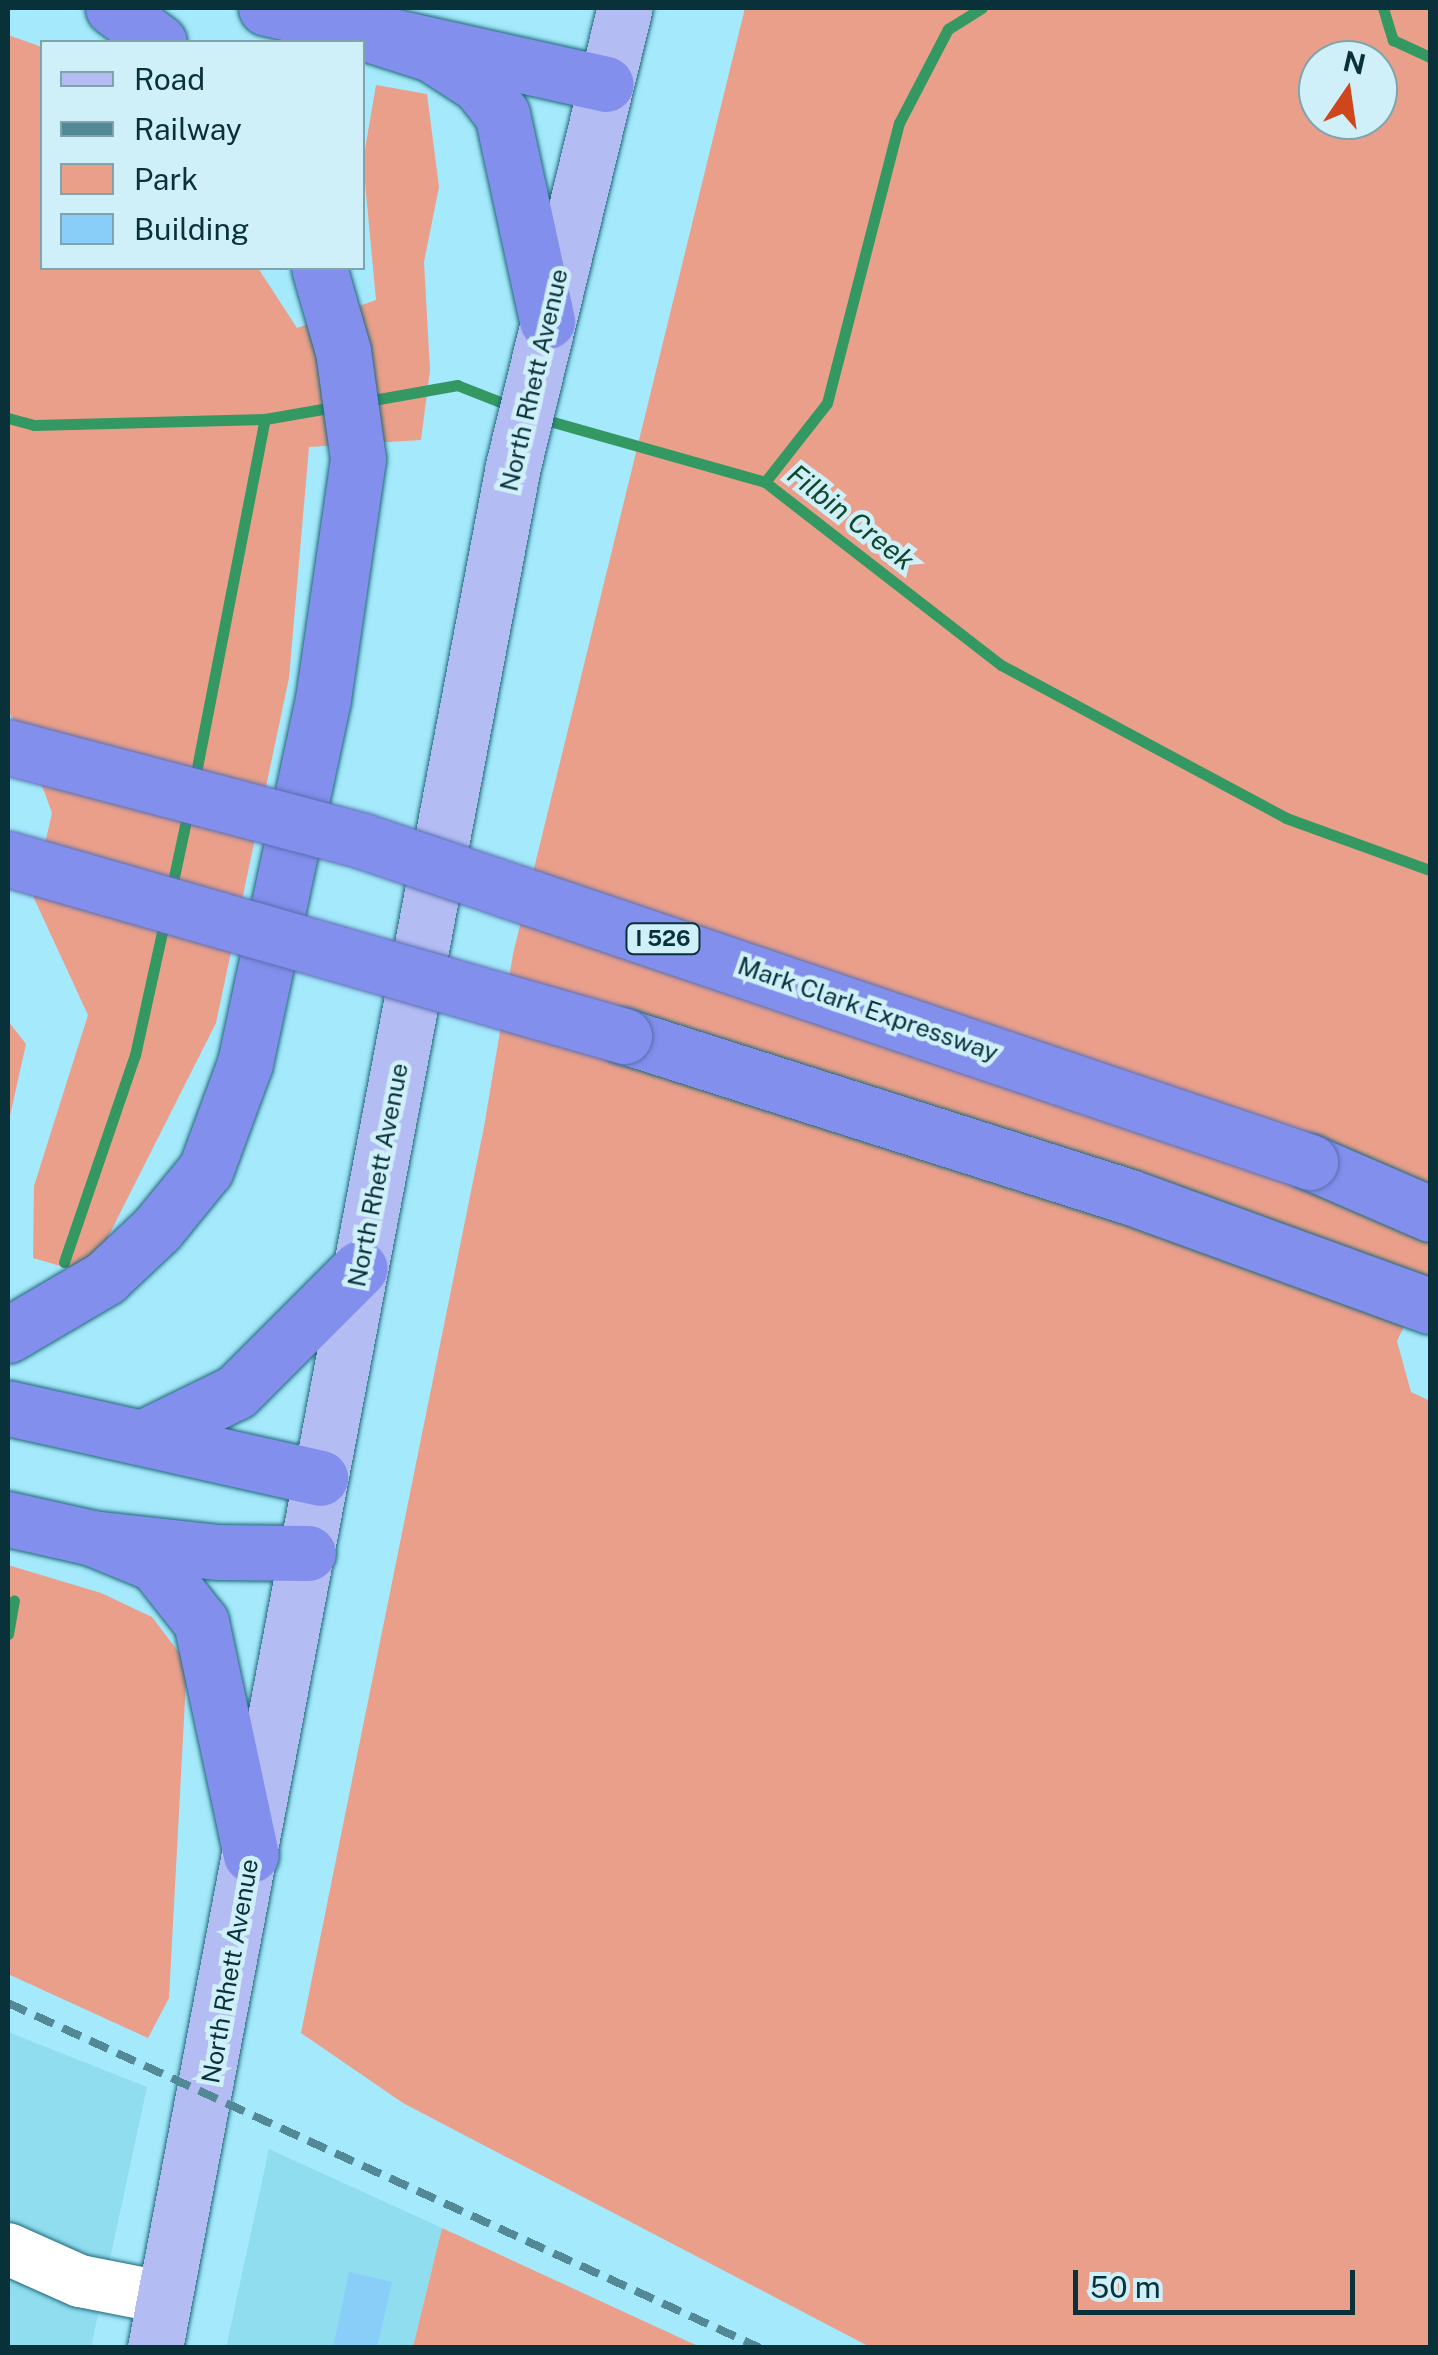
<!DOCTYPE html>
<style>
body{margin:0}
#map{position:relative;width:1438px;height:2355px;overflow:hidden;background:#a4e9fc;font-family:"Public Sans",sans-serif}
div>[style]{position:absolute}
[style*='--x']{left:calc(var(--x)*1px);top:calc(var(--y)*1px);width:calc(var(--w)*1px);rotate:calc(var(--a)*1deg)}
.built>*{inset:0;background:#90ddf0}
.green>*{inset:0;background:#ea9f8b}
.stream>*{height:11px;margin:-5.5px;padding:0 5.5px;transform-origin:5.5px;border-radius:5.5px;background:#339862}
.building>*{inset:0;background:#89cef9}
.roads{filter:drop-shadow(0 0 2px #1e6777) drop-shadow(0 0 2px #1e6777)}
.minor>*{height:52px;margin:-26px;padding:0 26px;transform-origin:26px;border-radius:26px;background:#fff}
.major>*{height:55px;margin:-27.5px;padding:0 27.5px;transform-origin:27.5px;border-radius:27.5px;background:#b4bcf4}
.highway>*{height:55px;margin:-27.5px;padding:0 27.5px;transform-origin:27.5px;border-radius:27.5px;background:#828fec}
.rail>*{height:8px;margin-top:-4px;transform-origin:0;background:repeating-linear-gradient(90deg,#538997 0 20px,transparent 0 30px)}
.bridges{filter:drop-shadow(0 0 2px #576eae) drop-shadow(0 0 2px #576eae)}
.highway-bridge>*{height:55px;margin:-27.5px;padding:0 27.5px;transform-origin:27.5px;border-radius:27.5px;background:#828fec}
span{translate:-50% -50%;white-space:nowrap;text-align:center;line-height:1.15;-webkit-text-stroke:9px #cff0f9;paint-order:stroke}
.shield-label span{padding:2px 8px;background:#cff0f9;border:2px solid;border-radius:8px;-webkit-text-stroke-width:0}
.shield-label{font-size:22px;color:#08313a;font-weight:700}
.street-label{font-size:25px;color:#08313a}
.water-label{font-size:28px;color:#12472b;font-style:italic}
.frame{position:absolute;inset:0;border:10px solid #08313a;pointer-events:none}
.legend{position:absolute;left:40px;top:40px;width:325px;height:230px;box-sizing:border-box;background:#cff0f9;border:2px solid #7fa4ad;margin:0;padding:12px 18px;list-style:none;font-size:30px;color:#08313a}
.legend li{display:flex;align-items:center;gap:20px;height:50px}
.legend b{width:50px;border:2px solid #7fa4ad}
.north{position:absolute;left:1298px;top:40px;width:100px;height:100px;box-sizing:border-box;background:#cff0f9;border:2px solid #7fa4ad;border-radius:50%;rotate:13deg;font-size:28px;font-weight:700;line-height:40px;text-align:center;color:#08313a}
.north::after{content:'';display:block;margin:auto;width:35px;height:45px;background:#cf461d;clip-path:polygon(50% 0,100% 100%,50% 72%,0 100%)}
.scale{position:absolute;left:1073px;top:2270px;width:282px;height:45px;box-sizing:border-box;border:5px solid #08313a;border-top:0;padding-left:12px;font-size:30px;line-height:35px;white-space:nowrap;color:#08313a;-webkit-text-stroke:8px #cff0f9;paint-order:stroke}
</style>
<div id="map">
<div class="built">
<div style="clip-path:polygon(8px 2032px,147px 2087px,91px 2347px,8px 2347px)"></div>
<div style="clip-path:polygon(269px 2149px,442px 2228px,413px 2347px,226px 2348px)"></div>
</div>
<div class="green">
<div style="clip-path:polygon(evenodd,745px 8px,1430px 8px,1430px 1273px,1397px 1341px,1411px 1392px,1430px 1401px,1430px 2347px,870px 2347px,403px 2103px,301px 2033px,484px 1127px,513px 954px,745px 8px,1318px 60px,1378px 60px,1378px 120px,1318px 120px,1318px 60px)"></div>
<div style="clip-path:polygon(8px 35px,42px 47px,42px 268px,258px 268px,297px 328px,376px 300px,363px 161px,376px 85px,427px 94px,439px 187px,424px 262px,430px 370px,421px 440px,309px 447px,289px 678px,216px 1023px,107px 1239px,81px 1272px,33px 1258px,34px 1186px,88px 1015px,33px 896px,52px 813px,24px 736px,8px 711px)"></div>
<div style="clip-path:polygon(8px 1021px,26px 1044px,8px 1125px)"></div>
<div style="clip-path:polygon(8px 1565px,101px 1593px,152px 1617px,187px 1663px,169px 1998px,148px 2038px,8px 1974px)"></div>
<div style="clip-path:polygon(442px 2228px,700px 2347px,413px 2347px)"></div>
</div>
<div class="stream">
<div style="--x:1383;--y:8;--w:34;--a:73"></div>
<div style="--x:1393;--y:40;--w:41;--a:24.7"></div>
<div style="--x:362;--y:402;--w:97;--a:-10.1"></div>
<div style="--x:457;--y:385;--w:60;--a:21.4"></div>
<div style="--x:8;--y:418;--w:27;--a:15"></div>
<div style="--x:34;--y:425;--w:231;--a:-1.5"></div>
<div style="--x:265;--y:419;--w:70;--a:-9.9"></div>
<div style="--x:539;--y:418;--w:235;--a:15.8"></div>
<div style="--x:765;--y:482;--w:299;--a:37.8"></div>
<div style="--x:1001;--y:665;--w:323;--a:28.2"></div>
<div style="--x:1286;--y:818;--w:153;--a:19.9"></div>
<div style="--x:765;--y:482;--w:100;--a:-51.9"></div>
<div style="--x:827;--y:403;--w:289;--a:-75.6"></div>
<div style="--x:899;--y:123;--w:106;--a:-62.5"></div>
<div style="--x:948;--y:29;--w:40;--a:-32"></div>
<div style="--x:194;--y:783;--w:371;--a:-79"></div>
<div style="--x:171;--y:891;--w:82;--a:-78"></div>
<div style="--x:64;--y:1262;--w:219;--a:-71.1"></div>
<div style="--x:135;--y:1055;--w:140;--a:-77.6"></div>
<div style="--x:8;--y:1634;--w:34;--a:-80"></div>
</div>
<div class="building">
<div style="clip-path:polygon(349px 2272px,392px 2282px,377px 2348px,333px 2348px)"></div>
</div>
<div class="roads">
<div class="minor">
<div style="--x:8;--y:2249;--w:79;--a:24"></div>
<div style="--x:80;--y:2281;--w:88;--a:11.2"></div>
</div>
<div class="major">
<div style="--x:155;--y:2348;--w:1916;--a:-79.23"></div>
<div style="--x:513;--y:466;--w:471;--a:-76.3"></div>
</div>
<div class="highway">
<div style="--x:113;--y:8;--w:57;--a:36.5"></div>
<div style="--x:266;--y:8;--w:348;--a:12.6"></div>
<div style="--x:375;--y:36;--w:59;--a:17.8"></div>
<div style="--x:431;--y:54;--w:57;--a:32.9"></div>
<div style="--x:479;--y:85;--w:37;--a:52"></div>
<div style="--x:502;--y:114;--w:212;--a:77.7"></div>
<div style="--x:624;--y:1036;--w:531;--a:17.65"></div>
<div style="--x:1130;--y:1197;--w:319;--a:20"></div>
<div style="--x:1310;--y:1162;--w:131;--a:23.4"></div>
<div style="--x:8;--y:1335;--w:113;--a:-30.4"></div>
<div style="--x:105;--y:1278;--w:71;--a:-43.3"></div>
<div style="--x:157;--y:1229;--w:77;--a:-50.8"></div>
<div style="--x:206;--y:1169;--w:113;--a:-69.8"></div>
<div style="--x:245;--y:1063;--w:372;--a:-77.9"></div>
<div style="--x:323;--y:699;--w:243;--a:-81.7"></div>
<div style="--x:358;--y:459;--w:109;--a:-97.9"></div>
<div style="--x:343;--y:351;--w:86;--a:-106.1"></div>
<div style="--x:8;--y:1408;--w:320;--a:12.6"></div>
<div style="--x:144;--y:1437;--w:102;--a:-26.1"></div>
<div style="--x:236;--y:1392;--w:175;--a:-45"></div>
<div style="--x:8;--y:1519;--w:86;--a:12.7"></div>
<div style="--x:92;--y:1538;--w:125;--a:6.4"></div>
<div style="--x:216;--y:1552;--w:92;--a:0.6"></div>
<div style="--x:92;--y:1538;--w:68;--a:22.4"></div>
<div style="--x:155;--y:1564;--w:74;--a:51.6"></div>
<div style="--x:201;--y:1622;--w:238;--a:77.9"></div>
</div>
</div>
<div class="rail">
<div style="--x:8;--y:2003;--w:827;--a:24.64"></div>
</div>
<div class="bridges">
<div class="highway-bridge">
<div style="--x:8;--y:747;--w:367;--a:14.8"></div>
<div style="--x:363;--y:841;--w:1000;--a:18.72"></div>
<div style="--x:8;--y:859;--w:641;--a:16.03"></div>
</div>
</div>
<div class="shield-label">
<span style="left:663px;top:939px">I 526</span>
</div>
<div class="street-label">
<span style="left:534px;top:380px;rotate:-77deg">North Rhett Avenue</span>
<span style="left:868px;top:1009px;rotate:19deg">Mark Clark Expressway</span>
<span style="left:378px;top:1175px;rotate:-79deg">North Rhett Avenue</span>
<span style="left:230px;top:1971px;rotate:-80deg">North Rhett Avenue</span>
</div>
<div class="water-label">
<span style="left:851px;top:517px;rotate:38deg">Filbin Creek</span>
</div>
<div class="frame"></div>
<ul class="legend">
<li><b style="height:12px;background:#b4bcf4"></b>Road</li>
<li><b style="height:12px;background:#538997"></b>Railway</li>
<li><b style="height:28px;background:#ea9f8b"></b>Park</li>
<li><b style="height:28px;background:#89cef9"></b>Building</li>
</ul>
<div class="north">N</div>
<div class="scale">50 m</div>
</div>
